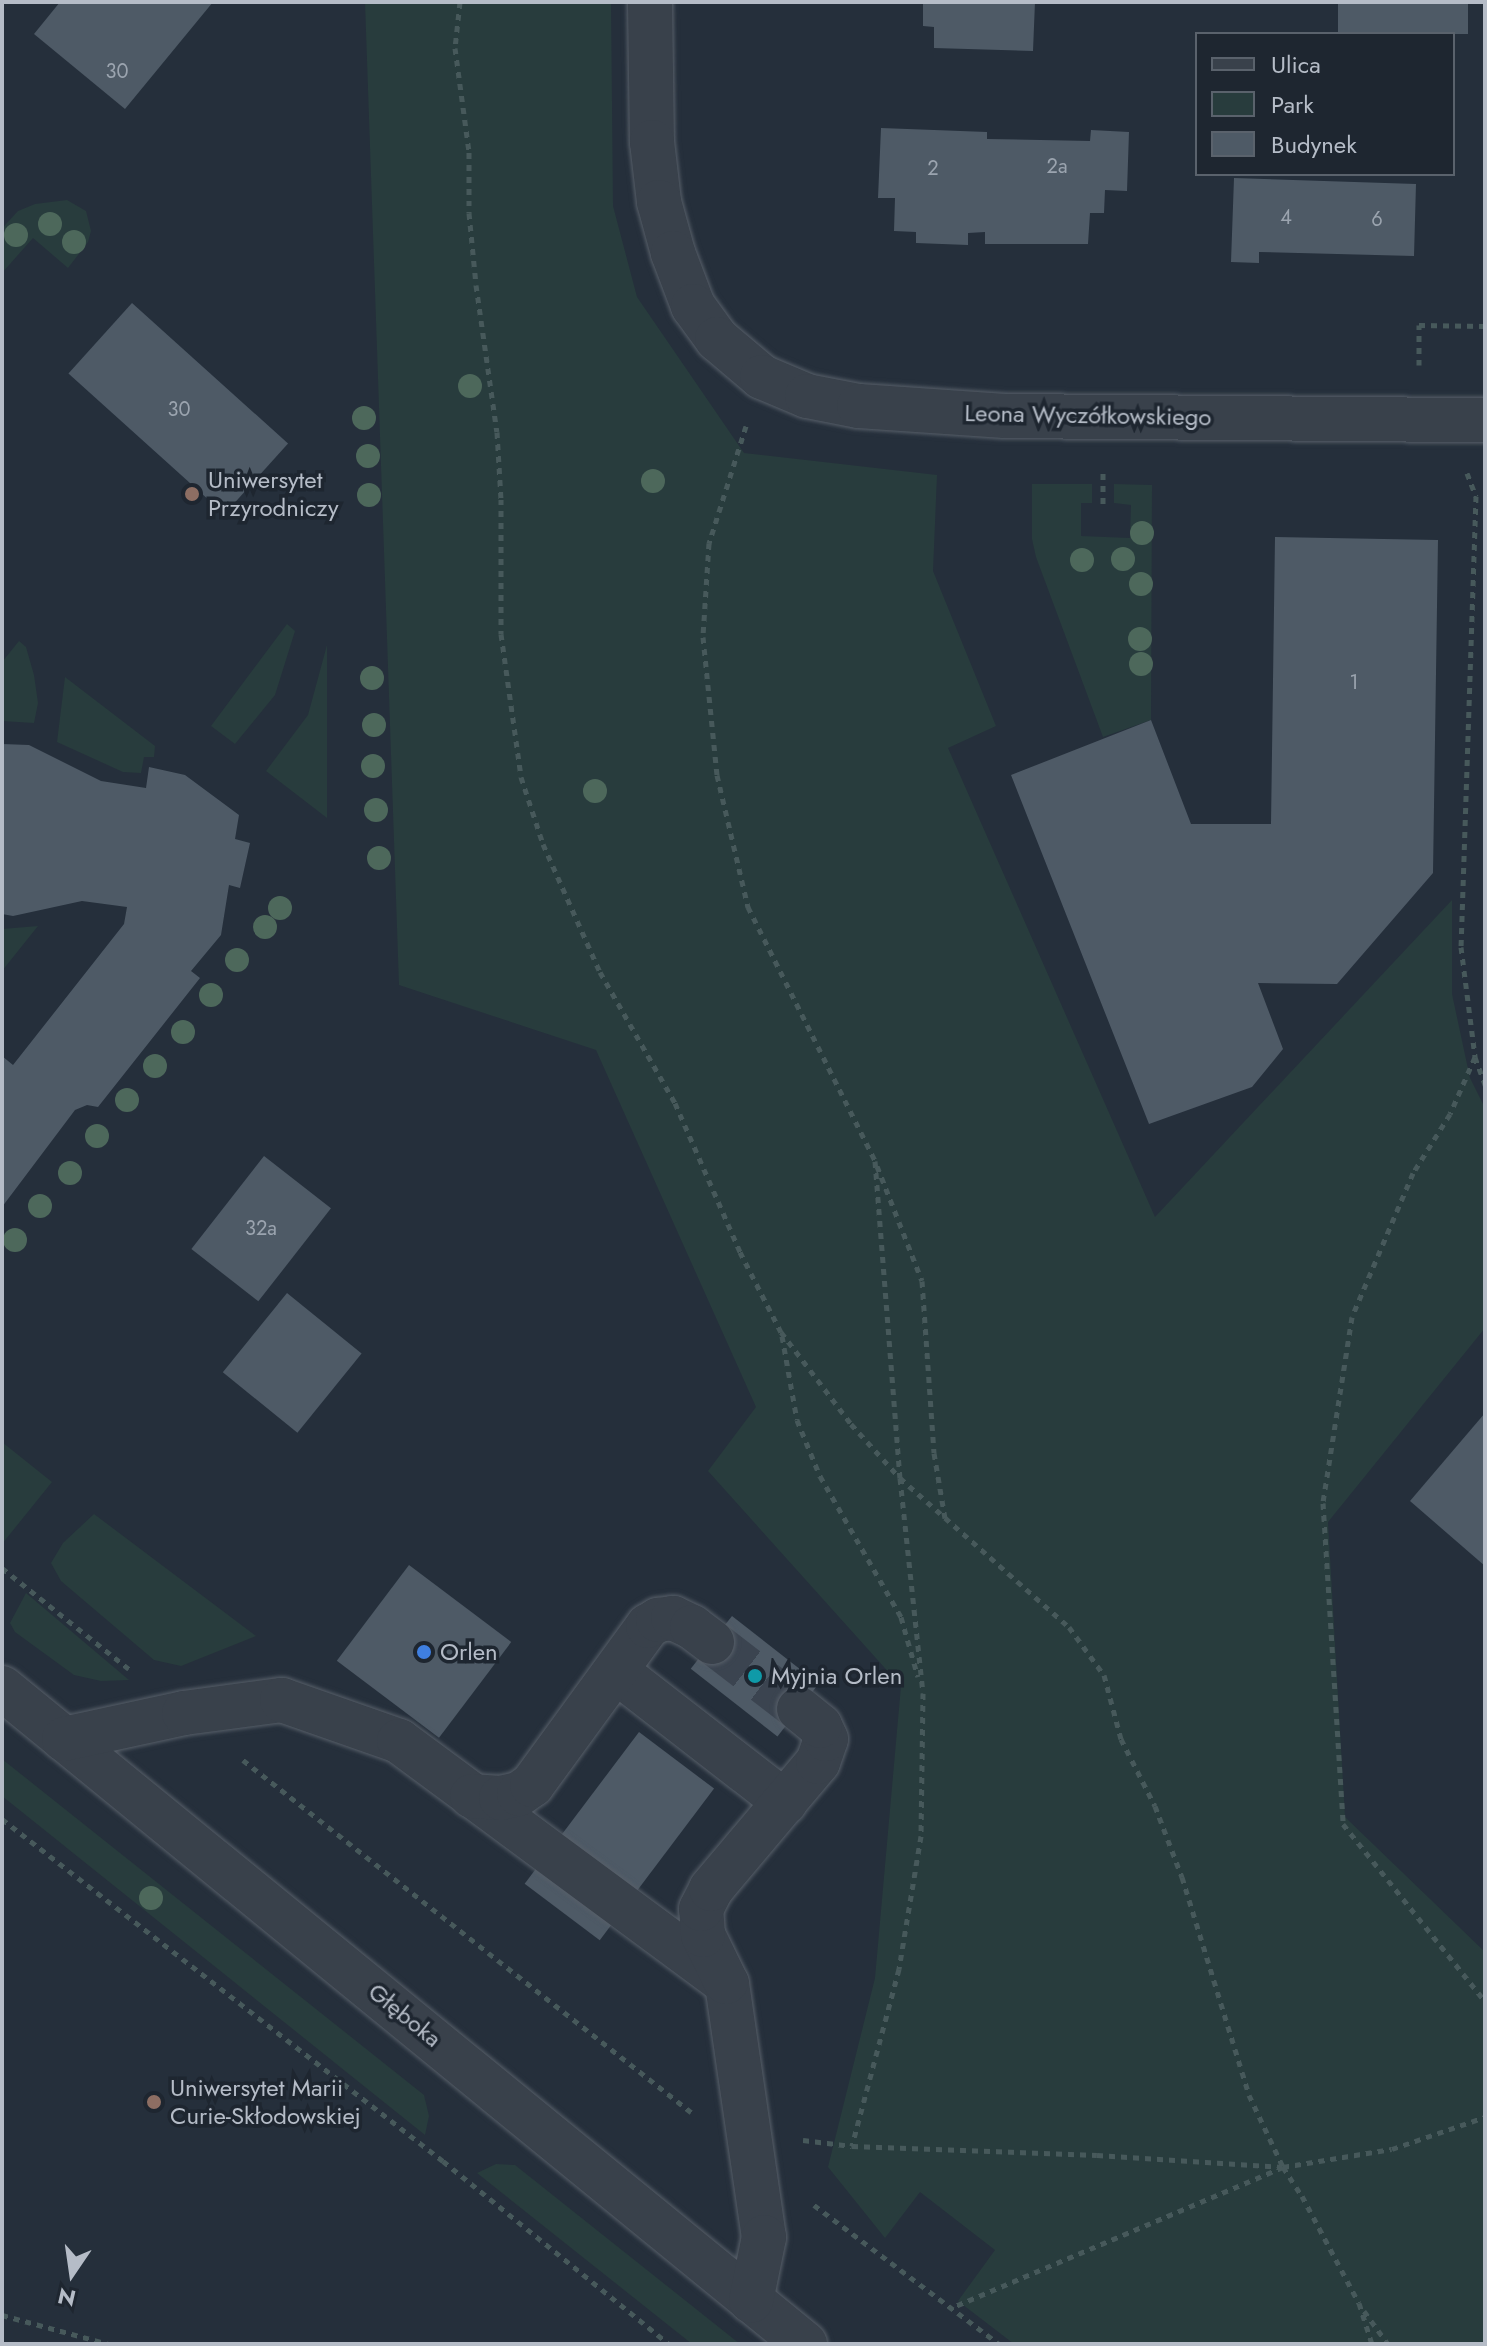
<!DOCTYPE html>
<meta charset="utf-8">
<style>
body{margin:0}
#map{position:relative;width:1487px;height:2346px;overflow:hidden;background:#252f3b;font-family:Jost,sans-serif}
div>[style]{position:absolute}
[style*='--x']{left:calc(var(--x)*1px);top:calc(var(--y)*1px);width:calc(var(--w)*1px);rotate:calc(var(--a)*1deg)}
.green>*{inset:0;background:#283c3d}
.building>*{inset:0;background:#4e5a66;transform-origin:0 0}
.minor-tunnel>*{height:44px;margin-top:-22px;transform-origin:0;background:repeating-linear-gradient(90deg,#3b4450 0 44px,transparent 0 66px)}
.path>*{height:5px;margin-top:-2.5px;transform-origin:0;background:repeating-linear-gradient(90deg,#47595b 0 6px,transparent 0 12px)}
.roads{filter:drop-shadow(0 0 2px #575f69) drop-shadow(0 0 2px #575f69)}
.minor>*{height:44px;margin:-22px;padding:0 22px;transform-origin:22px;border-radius:22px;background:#39414b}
.trees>*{width:24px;height:24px;margin:-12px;border-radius:50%;background:#4d685b}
.dots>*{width:22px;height:22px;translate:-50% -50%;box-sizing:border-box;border:4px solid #1e2630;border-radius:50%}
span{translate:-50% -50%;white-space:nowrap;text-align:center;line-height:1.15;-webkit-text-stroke:7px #1e2630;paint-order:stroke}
.number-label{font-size:20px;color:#9ba4af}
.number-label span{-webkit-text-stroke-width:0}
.street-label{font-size:24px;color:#b5bcc7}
.poi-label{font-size:24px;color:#b5bcc7}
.left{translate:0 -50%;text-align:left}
.frame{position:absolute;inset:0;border:4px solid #b5bcc7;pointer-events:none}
.legend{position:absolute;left:1195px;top:32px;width:260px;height:144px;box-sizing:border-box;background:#1e2630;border:2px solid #5a626c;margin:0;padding:10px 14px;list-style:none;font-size:24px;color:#b5bcc7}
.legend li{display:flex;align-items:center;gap:16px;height:40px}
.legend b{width:40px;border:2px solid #5a626c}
.north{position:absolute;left:32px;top:2234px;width:80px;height:80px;-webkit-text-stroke:6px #1e2630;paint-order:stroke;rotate:193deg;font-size:22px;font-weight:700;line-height:32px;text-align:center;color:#b5bcc7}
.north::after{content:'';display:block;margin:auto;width:28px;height:36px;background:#b5bcc7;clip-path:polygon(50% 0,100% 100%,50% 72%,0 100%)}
</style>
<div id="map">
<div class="green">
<div style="clip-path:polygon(365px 2px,611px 2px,613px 206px,637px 297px,744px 453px,937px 475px,933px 571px,996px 726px,948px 748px,1155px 1217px,1452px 900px,1452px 994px,1470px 1078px,1485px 1108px,1485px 1328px,1328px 1522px,1345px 1817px,1485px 1952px,1485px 2344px,1014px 2344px,958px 2301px,995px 2250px,920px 2192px,885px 2238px,828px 2167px,875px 1978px,901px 1686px,708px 1471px,756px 1407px,596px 1050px,399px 985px)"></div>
<div style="clip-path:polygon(67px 200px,86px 211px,91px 231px,88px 242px,68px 268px,33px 238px,2px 273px,2px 229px,6px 224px,18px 211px,35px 204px)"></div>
<div style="clip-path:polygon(1032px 484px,1092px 484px,1092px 503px,1081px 503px,1081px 536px,1130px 538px,1131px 505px,1114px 503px,1114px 484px,1152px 485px,1151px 720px,1103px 737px,1036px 557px,1032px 539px)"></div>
<div style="clip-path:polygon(287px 624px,295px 631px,275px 695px,235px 744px,211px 726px)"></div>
<div style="clip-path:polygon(19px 641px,26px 647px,34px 675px,38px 703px,34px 723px,2px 721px,2px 662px)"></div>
<div style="clip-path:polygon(327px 645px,327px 818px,266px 771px,308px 715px)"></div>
<div style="clip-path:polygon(65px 677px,155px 746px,154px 757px,144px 757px,141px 773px,123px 772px,57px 742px)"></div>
<div style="clip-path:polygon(38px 926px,2px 971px,2px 929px)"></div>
<div style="clip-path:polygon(2px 1442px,52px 1482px,2px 1544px)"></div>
<div style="clip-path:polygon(94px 1514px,256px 1636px,181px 1666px,154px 1660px,61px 1581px,51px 1563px,63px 1543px)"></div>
<div style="clip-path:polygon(26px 1593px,129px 1680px,101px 1681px,74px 1675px,15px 1632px,10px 1623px)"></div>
<div style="clip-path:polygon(2px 1759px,424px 2095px,429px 2116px,425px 2135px,2px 1796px)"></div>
<div style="clip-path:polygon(496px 2164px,515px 2165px,740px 2344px,692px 2344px,477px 2173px)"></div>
</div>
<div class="building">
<div style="clip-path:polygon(60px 2px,213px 2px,125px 109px,34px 34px)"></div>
<div style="clip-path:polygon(923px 2px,1035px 2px,1033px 51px,934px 48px,934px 27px,923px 26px)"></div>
<div style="left:1338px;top:2px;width:130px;height:32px"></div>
<div style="clip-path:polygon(881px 128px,987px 132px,987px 139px,1090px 141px,1091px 130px,1129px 132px,1127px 191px,1105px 190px,1104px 213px,1090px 213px,1088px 244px,985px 244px,985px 232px,968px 233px,968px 245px,916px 243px,916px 232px,894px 231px,895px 198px,878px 198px)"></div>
<div style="clip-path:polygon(1234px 178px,1416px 184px,1414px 256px,1259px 252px,1259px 263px,1231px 262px)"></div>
<div style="left:132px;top:303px;width:210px;height:95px;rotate:42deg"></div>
<div style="clip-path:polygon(1275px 537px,1438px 540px,1433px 873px,1337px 984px,1258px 983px,1283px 1049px,1252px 1087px,1149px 1124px,1011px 775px,1151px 720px,1191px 824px,1271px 824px)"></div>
<div style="clip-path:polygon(2px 744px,29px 745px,101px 781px,146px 788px,149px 767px,185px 775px,239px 815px,235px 839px,250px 843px,240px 888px,229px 885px,221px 935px,191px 971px,200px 978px,98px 1107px,87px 1105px,75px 1110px,2px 1207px,2px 1056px,13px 1065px,124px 924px,127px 907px,82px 901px,13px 916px,2px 914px)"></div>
<div style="left:264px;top:1156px;width:85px;height:118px;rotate:38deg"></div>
<div style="left:287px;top:1293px;width:96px;height:102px;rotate:39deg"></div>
<div style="clip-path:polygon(1485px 1413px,1485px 1566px,1410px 1501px)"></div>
<div style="left:409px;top:1565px;width:128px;height:120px;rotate:37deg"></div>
<div style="left:732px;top:1616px;width:110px;height:67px;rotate:38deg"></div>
<div style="left:639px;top:1732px;width:94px;height:190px;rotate:37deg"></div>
</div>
<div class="minor-tunnel">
<div style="--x:712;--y:1642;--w:110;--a:37.6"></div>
</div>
<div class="path">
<div style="--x:460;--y:2;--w:46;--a:96.2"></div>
<div style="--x:455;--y:48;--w:105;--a:82.3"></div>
<div style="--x:469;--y:152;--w:61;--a:90"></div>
<div style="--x:469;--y:213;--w:72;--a:84.4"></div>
<div style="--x:476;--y:285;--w:148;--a:81.9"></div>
<div style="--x:497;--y:432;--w:67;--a:86.6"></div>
<div style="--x:501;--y:499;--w:135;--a:90"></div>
<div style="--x:501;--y:634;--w:144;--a:82"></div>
<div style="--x:521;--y:777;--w:71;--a:71.8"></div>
<div style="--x:543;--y:844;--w:140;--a:66"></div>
<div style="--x:600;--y:972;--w:151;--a:60.2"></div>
<div style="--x:675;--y:1103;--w:163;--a:66.4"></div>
<div style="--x:740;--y:1252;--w:90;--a:62.9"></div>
<div style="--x:781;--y:1332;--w:116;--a:52.7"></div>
<div style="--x:851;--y:1424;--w:73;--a:47.8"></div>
<div style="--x:900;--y:1478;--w:216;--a:83.9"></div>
<div style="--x:923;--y:1693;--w:143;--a:90.8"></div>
<div style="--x:921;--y:1836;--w:135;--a:99.4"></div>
<div style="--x:899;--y:1969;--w:183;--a:104.9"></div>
<div style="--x:1419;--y:365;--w:40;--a:-90"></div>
<div style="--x:1419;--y:325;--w:66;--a:0.9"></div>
<div style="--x:746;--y:426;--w:123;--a:107.5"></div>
<div style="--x:709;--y:543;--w:94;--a:93.7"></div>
<div style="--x:703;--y:637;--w:139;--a:84.2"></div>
<div style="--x:717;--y:775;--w:136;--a:76.8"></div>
<div style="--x:748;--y:907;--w:284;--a:63.4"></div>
<div style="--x:875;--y:1161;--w:318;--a:85.5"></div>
<div style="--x:900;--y:1478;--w:225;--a:41.4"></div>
<div style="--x:1069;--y:1627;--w:59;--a:53.9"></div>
<div style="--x:1104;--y:1675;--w:66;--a:75.1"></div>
<div style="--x:1121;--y:1739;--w:75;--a:63.1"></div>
<div style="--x:1155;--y:1806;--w:76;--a:69.2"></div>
<div style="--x:1182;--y:1877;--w:228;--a:72.9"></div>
<div style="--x:1249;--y:2095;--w:80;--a:64.7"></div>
<div style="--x:1283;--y:2167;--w:35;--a:57"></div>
<div style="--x:1302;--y:2196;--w:121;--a:62"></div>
<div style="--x:1359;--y:2303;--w:43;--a:72.4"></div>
<div style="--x:1467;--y:473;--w:25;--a:69"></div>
<div style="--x:1476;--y:496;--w:451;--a:91.9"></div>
<div style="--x:1461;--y:947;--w:111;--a:82.7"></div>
<div style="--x:1475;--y:1057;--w:30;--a:70"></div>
<div style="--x:1103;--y:504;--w:35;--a:-90"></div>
<div style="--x:1475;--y:1057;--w:62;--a:113.7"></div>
<div style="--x:1450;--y:1114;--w:70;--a:122.1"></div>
<div style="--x:1413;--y:1173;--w:156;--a:113"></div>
<div style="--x:1352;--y:1317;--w:188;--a:98.9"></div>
<div style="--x:1323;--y:1503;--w:322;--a:86.4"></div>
<div style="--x:1343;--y:1824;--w:227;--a:51.3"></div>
<div style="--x:877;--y:1166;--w:123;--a:68.6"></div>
<div style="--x:922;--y:1281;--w:172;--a:86"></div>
<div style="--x:934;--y:1453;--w:66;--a:80.4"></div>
<div style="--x:782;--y:1336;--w:85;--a:79.9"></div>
<div style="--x:797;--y:1420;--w:61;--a:67.7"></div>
<div style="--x:820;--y:1476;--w:163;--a:60.1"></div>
<div style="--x:901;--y:1617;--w:62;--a:74.2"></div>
<div style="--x:2;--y:1568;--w:162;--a:38.5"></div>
<div style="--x:243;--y:1760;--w:570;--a:38.16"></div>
<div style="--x:2;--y:1819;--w:558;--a:37.79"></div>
<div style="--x:443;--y:2161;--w:291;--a:39"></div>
<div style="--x:803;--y:2140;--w:49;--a:7"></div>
<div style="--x:852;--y:2146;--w:245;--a:2.1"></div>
<div style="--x:1097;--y:2155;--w:186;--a:3.7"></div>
<div style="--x:1283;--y:2167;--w:358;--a:157"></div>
<div style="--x:1283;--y:2167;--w:110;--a:-9.4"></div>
<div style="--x:1392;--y:2149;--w:98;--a:-19"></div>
<div style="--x:814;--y:2205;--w:231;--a:36.9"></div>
<div style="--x:1364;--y:2311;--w:41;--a:54"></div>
<div style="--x:2;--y:2315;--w:111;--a:15.2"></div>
</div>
<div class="roads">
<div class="minor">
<div style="--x:650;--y:2;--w:140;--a:89.2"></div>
<div style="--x:652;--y:142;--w:60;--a:83.3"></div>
<div style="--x:659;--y:202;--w:53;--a:74.6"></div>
<div style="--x:673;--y:253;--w:57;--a:69.3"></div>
<div style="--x:693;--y:306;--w:41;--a:54"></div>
<div style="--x:717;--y:339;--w:59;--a:40.2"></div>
<div style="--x:762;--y:377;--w:49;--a:22.9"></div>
<div style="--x:807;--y:396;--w:53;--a:10.9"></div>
<div style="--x:859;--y:406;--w:146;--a:3.9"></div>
<div style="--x:1005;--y:416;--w:480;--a:0.5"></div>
<div style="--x:616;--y:1671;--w:214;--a:37.8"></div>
<div style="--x:2;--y:1688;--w:1037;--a:39.25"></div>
<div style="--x:64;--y:1739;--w:123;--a:-12.2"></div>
<div style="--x:184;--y:1713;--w:99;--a:-7.6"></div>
<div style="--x:282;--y:1700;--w:124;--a:19.3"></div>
<div style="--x:399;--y:1741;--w:408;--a:36.5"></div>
<div style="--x:727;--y:1984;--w:256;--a:81.7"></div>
<div style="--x:764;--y:2237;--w:65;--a:101.5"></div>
<div style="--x:472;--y:1796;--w:29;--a:4"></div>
<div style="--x:501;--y:1798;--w:18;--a:-13"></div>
<div style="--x:519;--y:1794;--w:16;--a:-35"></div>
<div style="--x:532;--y:1785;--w:197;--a:-53.9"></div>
<div style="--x:648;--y:1626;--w:12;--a:-31"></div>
<div style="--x:658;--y:1620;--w:15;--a:-8"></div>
<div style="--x:673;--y:1618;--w:21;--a:25"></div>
<div style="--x:692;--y:1627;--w:25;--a:37"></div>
<div style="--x:726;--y:1982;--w:52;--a:-116.1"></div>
<div style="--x:703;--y:1935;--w:26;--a:-94"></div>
<div style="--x:701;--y:1909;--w:22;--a:-63"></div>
<div style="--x:711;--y:1889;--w:166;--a:-49.9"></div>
<div style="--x:818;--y:1762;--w:24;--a:-71"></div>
<div style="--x:826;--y:1739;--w:14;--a:-115"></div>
<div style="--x:820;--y:1726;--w:27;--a:-141"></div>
</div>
</div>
<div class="trees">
<div style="left:50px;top:224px"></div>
<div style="left:16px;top:235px"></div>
<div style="left:74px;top:242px"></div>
<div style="left:470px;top:386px"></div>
<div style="left:364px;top:418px"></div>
<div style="left:368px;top:456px"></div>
<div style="left:653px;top:481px"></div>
<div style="left:369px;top:495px"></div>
<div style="left:1142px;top:533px"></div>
<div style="left:1123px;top:559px"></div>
<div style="left:1082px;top:560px"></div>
<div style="left:1141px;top:584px"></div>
<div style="left:1140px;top:639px"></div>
<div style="left:1141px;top:664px"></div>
<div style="left:372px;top:678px"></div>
<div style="left:374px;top:725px"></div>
<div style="left:373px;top:766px"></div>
<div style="left:595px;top:791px"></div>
<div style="left:376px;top:810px"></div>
<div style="left:379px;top:858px"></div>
<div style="left:280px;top:908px"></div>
<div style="left:265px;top:927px"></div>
<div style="left:237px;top:960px"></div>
<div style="left:211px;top:995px"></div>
<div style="left:183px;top:1032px"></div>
<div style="left:155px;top:1066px"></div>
<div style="left:127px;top:1100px"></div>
<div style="left:97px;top:1136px"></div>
<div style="left:70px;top:1173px"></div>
<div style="left:40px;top:1206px"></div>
<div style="left:15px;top:1240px"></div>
<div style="left:151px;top:1898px"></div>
</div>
<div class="dots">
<div style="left:192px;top:494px;background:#8d6e63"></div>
<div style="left:424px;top:1652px;background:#3f7fe0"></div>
<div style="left:755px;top:1676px;background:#0f9aa8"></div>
<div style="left:154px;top:2102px;background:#8d6e63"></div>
</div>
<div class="number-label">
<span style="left:117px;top:71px">30</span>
<span style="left:1057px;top:166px">2a</span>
<span style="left:933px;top:168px">2</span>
<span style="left:1286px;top:217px">4</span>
<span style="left:1377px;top:219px">6</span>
<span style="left:179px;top:409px">30</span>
<span style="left:1354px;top:682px">1</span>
<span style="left:261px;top:1228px">32a</span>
</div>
<div class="street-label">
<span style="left:1088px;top:415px;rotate:1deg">Leona Wyczółkowskiego</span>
<span style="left:405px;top:2015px;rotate:39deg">Głęboka</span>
</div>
<div class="poi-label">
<span class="left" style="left:208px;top:494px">Uniwersytet<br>Przyrodniczy</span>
<span class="left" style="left:440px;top:1652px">Orlen</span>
<span class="left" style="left:771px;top:1676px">Myjnia Orlen</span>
<span class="left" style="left:170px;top:2102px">Uniwersytet Marii<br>Curie-Skłodowskiej</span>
</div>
<div class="frame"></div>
<ul class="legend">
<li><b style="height:10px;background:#39414b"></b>Ulica</li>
<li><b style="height:22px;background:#283c3d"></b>Park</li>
<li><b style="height:22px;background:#4e5a66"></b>Budynek</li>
</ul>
<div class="north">N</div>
</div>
